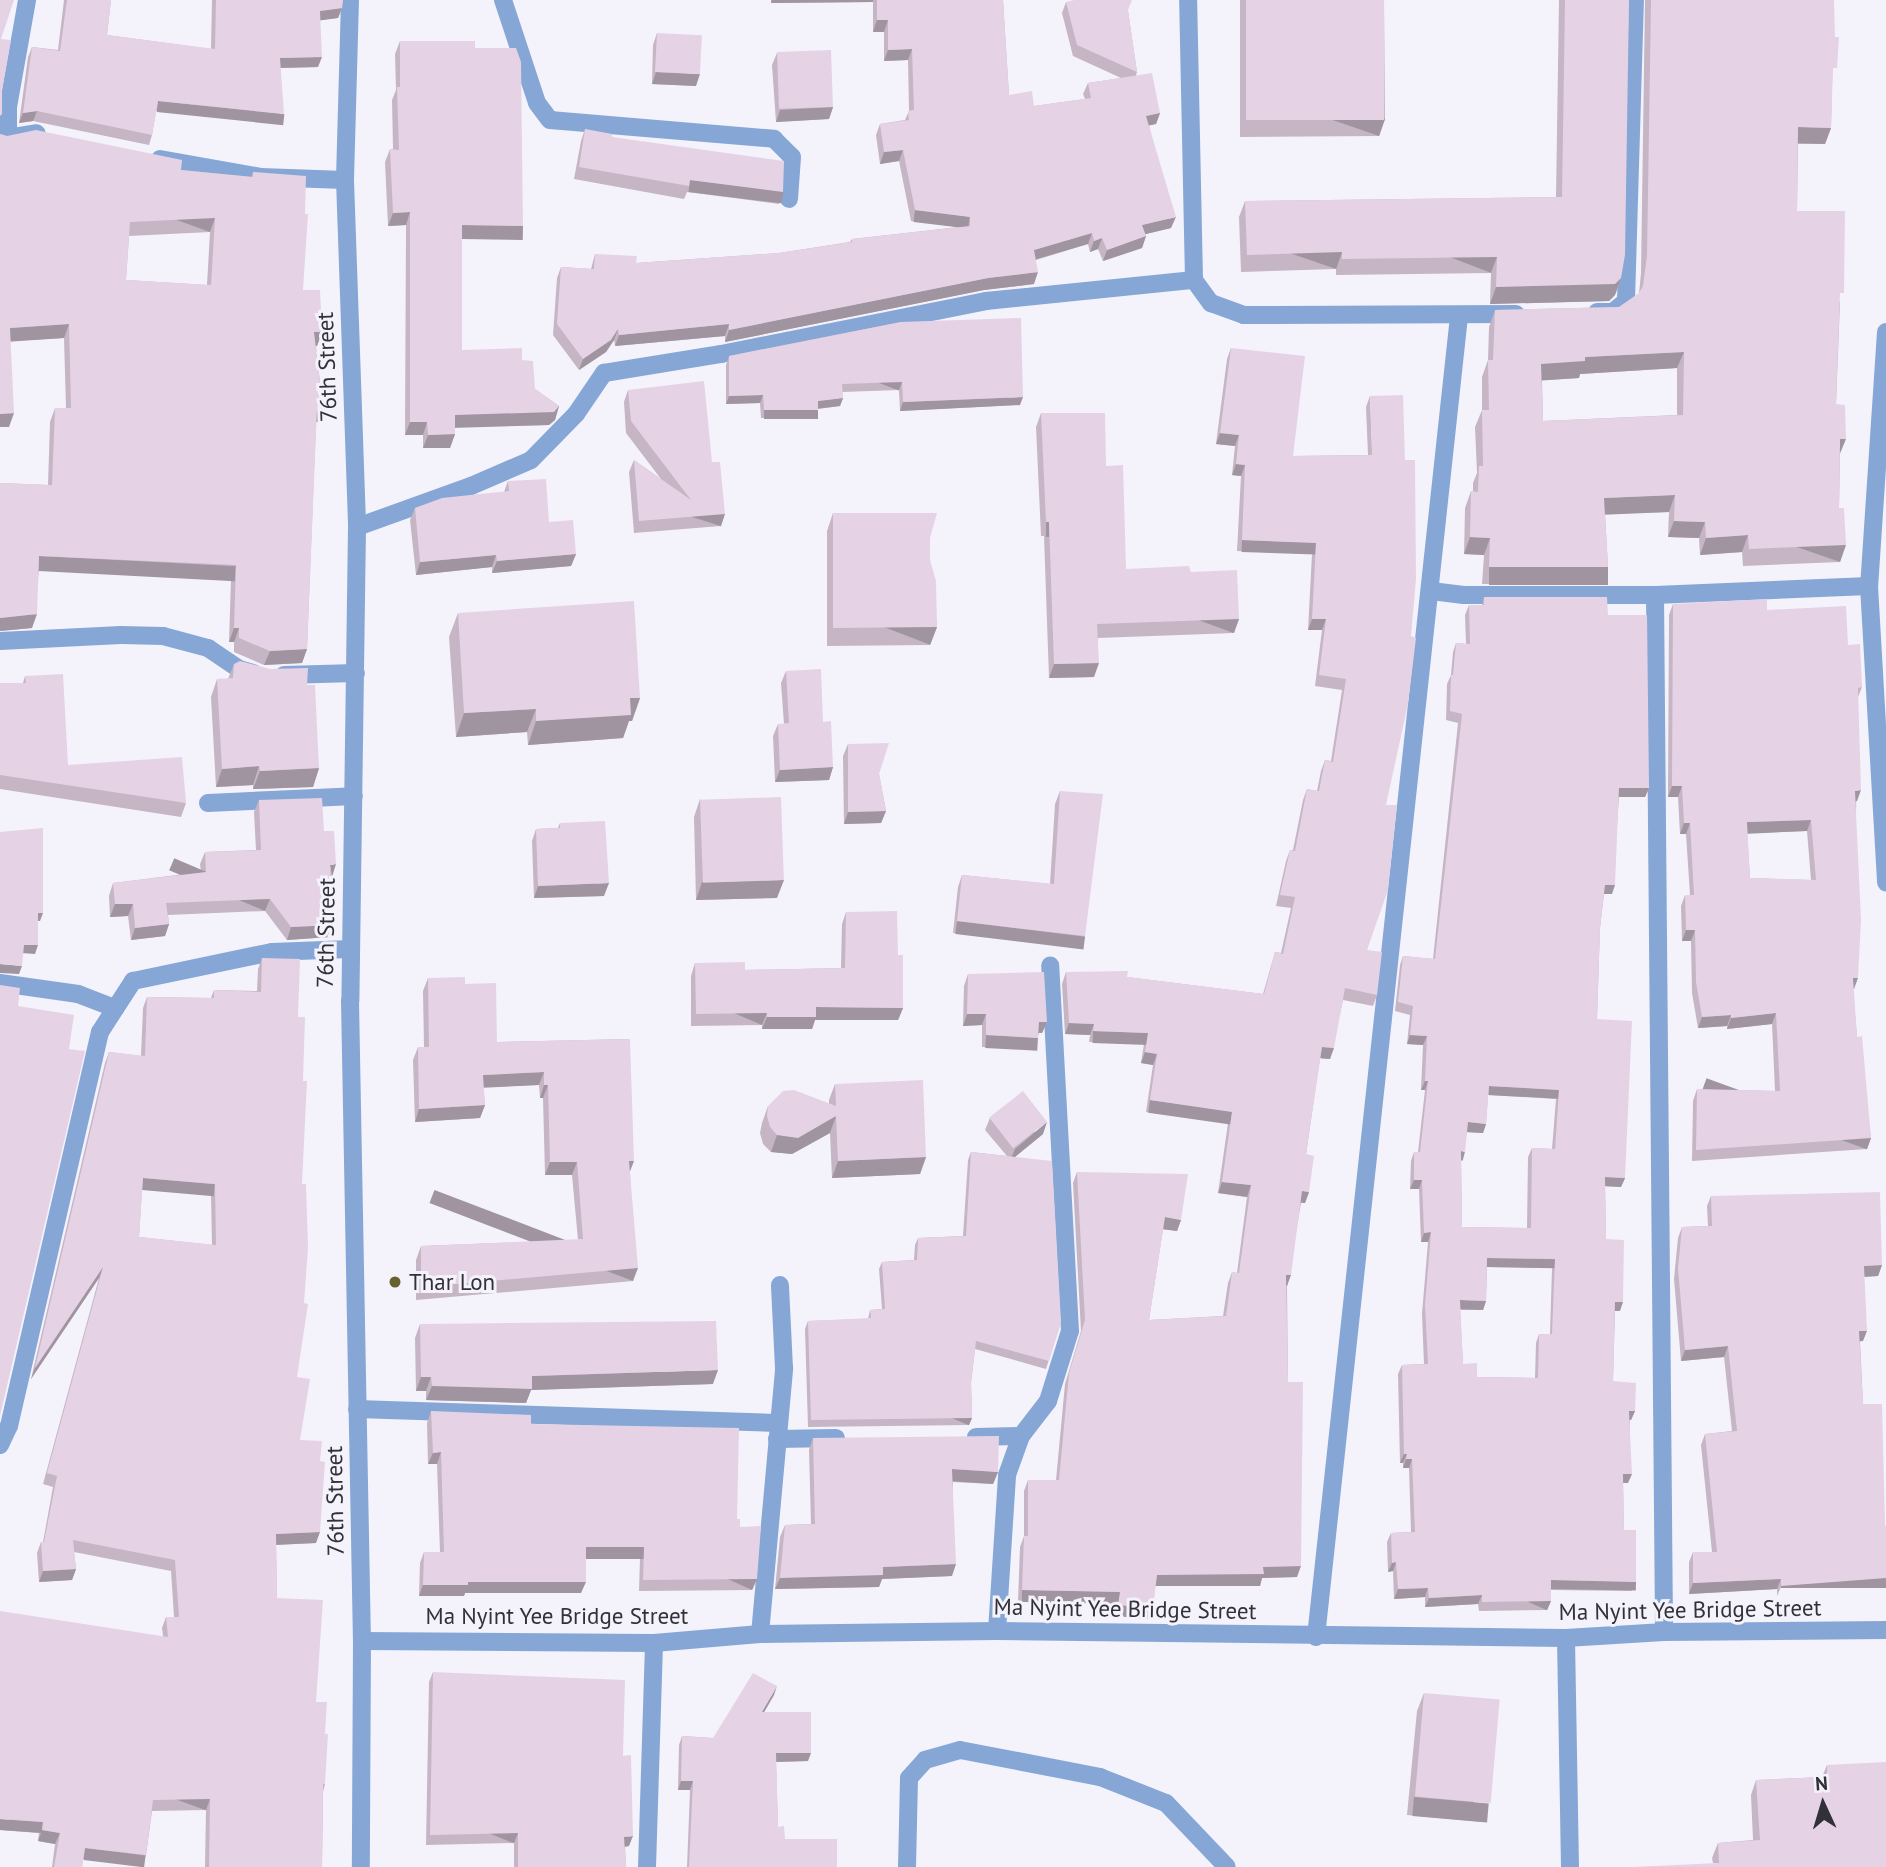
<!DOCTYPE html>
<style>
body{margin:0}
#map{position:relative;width:1886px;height:1867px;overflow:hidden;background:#f4f3fc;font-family:"PT Sans",sans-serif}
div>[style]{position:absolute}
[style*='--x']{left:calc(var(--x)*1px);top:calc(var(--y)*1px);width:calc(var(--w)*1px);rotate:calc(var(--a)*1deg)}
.service>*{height:18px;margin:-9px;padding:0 9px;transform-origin:9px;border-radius:9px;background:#86a7d6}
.minor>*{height:18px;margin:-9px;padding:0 9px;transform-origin:9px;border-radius:9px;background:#86a7d6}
.tertiary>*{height:18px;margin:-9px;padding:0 9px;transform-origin:9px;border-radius:9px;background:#86a7d6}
.wall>*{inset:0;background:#c5b5c5}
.shaded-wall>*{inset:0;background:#a094a0;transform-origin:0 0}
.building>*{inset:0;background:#e5d3e5;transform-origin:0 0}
.dots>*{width:19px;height:19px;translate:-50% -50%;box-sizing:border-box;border:4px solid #f4f3fc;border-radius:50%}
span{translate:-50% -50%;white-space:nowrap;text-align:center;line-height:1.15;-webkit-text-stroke:6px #f4f3fc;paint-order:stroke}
.street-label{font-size:23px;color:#32313a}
.poi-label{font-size:23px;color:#32313a}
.left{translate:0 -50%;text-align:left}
.north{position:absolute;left:1788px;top:1769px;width:70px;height:70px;-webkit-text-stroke:5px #f4f3fc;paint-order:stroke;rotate:356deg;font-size:19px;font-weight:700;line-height:28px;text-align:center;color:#32313a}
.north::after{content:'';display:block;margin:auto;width:24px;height:32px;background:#32313a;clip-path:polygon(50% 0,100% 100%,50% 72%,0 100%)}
</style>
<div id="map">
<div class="service">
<div style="--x:208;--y:803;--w:146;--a:-2.7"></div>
</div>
<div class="minor">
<div style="--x:503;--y:0;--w:108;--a:71.7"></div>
<div style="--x:537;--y:103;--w:21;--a:53"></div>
<div style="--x:550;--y:120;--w:225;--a:4.8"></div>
<div style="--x:774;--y:139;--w:25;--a:45"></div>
<div style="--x:792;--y:157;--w:42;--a:94.1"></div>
<div style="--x:8;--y:135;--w:28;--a:-90"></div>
<div style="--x:8;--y:107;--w:109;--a:-79.9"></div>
<div style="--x:0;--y:139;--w:37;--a:-9"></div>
<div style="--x:160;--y:159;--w:103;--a:10.1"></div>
<div style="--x:261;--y:177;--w:84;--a:2"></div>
<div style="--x:1194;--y:280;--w:29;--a:54"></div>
<div style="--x:1211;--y:303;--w:35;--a:20"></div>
<div style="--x:1244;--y:315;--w:272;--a:-0.2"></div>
<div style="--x:1597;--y:312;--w:16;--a:0"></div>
<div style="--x:1613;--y:312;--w:17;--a:-40"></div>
<div style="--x:1626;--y:301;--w:301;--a:-88.3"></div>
<div style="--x:1886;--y:332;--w:255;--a:93.8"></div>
<div style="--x:1869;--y:586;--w:297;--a:86.7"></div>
<div style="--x:357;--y:527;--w:121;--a:-19.8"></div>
<div style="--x:471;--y:486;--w:65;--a:-23.4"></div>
<div style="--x:531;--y:460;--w:64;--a:-45.6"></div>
<div style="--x:576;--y:414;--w:50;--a:-55.7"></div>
<div style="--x:604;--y:373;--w:119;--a:-9.2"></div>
<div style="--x:721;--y:354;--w:270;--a:-11.3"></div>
<div style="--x:986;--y:301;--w:209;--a:-5.8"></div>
<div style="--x:1194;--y:280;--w:280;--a:-91.2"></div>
<div style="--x:1431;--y:591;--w:33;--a:7"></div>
<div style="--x:1464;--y:595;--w:191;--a:0"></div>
<div style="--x:1655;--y:595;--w:214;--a:-2.4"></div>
<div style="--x:1655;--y:595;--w:1037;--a:89.5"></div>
<div style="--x:0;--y:641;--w:121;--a:-2.8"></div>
<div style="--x:121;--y:635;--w:42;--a:1.4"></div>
<div style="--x:163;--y:636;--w:47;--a:14.9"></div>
<div style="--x:208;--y:648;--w:37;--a:34"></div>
<div style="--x:239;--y:669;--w:15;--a:16"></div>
<div style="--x:284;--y:675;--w:72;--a:-1.6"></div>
<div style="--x:0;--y:983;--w:79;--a:8"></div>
<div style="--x:78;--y:994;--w:40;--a:21"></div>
<div style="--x:357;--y:1409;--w:421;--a:1.9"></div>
<div style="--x:976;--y:1437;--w:45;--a:-1.3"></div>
<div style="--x:777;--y:1439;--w:59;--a:-1"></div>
<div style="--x:0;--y:1445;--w:21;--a:-65"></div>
<div style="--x:9;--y:1426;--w:404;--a:-77"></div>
<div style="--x:100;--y:1032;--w:61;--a:-57.1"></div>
<div style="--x:133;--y:981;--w:142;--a:-11.8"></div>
<div style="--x:272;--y:952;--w:78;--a:-2.2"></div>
<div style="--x:997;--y:1631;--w:156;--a:-86.3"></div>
<div style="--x:1007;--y:1475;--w:41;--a:-70.3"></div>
<div style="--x:1021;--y:1436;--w:44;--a:-52.4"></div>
<div style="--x:1048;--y:1401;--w:73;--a:-72.6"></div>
<div style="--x:1070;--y:1331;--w:366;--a:-93.1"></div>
<div style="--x:760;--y:1634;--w:267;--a:-84.8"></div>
<div style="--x:784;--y:1368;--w:83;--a:-92.8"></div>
<div style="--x:1316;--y:1637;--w:1329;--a:-83.82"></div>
<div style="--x:1566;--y:1638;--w:229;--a:89"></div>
<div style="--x:362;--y:1641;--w:292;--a:0.4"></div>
<div style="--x:654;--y:1643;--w:106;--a:-4.9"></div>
<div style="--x:760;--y:1634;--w:237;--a:-0.7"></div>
<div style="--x:997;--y:1631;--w:569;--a:0.7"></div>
<div style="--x:1566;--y:1638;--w:98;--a:-3.5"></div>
<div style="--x:1664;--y:1632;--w:222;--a:-0.5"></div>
<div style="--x:647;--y:1867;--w:224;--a:-88.2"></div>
<div style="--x:907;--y:1867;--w:89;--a:-88.7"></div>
<div style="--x:909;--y:1778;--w:24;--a:-48"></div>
<div style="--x:925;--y:1760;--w:36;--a:-16"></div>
<div style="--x:960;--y:1750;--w:143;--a:10.9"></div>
<div style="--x:1100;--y:1777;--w:71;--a:21.5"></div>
<div style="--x:1166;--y:1803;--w:88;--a:46.4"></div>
</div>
<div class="tertiary">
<div style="--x:350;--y:0;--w:180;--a:91.6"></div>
<div style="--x:345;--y:180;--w:347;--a:88"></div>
<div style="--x:357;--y:527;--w:474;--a:90.8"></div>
<div style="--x:350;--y:1001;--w:640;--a:88.93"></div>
<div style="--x:362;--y:1641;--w:226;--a:90.3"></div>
</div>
<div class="wall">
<div style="clip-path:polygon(64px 0,111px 0,107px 35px,211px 49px,212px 0,343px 0,342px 8px,338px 18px,320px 20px,318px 67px,280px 68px,280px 124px,156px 111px,152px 135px,149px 145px,33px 121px,19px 123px,28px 57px,32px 47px,58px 50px)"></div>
<div style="clip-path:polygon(771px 0,1003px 0,1009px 95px,1034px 106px,1085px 99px,1083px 94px,1088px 83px,1121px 78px,1073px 56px,1062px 13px,1066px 2px,1128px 11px,1137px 72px,1136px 75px,1160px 113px,1156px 124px,1149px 125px,1171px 228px,1145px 234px,1146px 236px,1142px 248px,1103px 261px,1098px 249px,1090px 252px,1088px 244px,1036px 260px,1034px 284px,984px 290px,725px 342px,725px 336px,615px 346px,614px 340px,606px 352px,579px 370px,553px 335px,557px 278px,561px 267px,591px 269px,595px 254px,636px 263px,779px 253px,850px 242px,852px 239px,959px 227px,911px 221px,899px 161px,880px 164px,876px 135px,880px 124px,905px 120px,909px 111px,908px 60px,884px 61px,884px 32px,873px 32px,873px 2px,771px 3px)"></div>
<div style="clip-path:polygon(1240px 0,1384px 0,1385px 119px,1379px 136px,1240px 137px)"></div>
<div style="clip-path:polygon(1559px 0,1629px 0,1621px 278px,1615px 295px,1609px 301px,1490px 304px,1491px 273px,1336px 275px,1336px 269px,1241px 272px,1239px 217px,1245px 201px,1556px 197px)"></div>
<div style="clip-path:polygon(evenodd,1645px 0,1834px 0,1831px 128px,1825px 144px,1798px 144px,1797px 211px,1840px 303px,1836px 404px,1840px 455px,1839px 508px,1840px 562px,1743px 566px,1742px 552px,1700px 555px,1699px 538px,1668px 537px,1669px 512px,1605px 514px,1608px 567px,1602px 584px,1482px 584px,1484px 555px,1464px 554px,1465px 508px,1471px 491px,1473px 491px,1473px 483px,1477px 473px,1475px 427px,1482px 410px,1482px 377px,1488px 360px,1489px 327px,1495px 310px,1619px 307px,1639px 294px,1641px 273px,1645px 0,1677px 368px,1677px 415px,1543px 421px,1542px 380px,1579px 378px,1580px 374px,1677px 368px)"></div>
<div style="clip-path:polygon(657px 33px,696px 86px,652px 84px,653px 45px)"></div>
<div style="clip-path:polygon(400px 41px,475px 48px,523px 226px,518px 239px,462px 238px,462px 350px,522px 360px,535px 389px,559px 406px,555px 420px,549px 425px,455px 427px,455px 434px,450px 448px,423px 448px,423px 435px,405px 435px,406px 225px,388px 226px,385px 162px,390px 149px,393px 149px,392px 100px,396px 90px,395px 54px)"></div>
<div style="clip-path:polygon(777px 53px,833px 107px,829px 119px,776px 122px,772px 65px)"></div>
<div style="clip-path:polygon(585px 129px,612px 137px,783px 192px,779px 204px,687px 192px,684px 199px,574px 179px,581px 141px)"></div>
<div style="clip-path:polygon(evenodd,0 134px,7px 136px,181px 170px,251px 177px,253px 172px,303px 290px,322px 332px,317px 346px,316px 346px,323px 408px,318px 422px,316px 422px,307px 649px,302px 663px,264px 665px,234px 652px,234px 642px,229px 642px,231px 579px,39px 570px,32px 628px,0 631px,0 483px,48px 485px,50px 422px,55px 408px,66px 408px,64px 338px,10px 341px,9px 427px,0 427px,0 134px,210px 232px,207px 285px,126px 280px,129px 236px,210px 232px)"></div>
<div style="clip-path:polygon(901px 322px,1020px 405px,900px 411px,899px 390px,842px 392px,843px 398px,840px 406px,818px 409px,815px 418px,761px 418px,760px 403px,726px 404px,726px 365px,729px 356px)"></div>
<div style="clip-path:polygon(1231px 348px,1293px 456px,1368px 455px,1366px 407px,1370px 396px,1386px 805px,1367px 950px,1377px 995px,1373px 1006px,1343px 1000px,1330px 1059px,1320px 1058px,1306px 1154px,1309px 1192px,1305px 1203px,1301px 1203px,1287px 1286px,1288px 1382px,1297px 1577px,1262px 1578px,1260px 1586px,1155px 1586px,1153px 1608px,1149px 1619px,1114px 1616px,1116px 1603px,1018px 1601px,1020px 1547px,1024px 1536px,1024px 1491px,1028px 1480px,1056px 1480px,1065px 1384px,1081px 1331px,1073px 1183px,1077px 1172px,1181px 1220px,1177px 1231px,1163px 1229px,1149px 1320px,1223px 1316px,1228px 1283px,1232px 1272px,1237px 1273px,1247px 1197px,1218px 1193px,1228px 1123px,1146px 1112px,1153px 1065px,1141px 1063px,1144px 1044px,1089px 1042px,1090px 1035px,1065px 1034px,1062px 984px,1066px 972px,1127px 977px,1263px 994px,1275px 952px,1281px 953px,1291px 908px,1276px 906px,1286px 861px,1290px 850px,1293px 850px,1303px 800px,1307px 789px,1317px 791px,1321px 771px,1325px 760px,1331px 761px,1342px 690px,1315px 686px,1322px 630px,1308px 630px,1312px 554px,1237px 551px,1241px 476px,1232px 475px,1235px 446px,1216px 444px,1227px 359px)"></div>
<div style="clip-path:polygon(628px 390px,712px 462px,721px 526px,634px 533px,629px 472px,634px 460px,661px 479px,626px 433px,624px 402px)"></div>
<div style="clip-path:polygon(1041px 413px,1106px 466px,1126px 569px,1191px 572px,1239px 619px,1234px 633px,1098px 638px,1094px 677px,1049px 678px,1044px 536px,1041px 536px,1036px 427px)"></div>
<div style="clip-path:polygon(508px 481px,549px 522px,576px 554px,571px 566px,492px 573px,492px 567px,416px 575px,410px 520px,415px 508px,504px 492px)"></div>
<div style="clip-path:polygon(833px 513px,930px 538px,930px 560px,937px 627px,930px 645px,827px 646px,827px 531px)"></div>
<div style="clip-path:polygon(evenodd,1484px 597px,1608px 615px,1649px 788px,1645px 797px,1619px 797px,1612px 894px,1604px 894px,1600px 928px,1597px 1019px,1625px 1178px,1621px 1187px,1605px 1186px,1606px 1239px,1620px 1311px,1615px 1311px,1613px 1381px,1635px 1411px,1631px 1420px,1630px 1420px,1628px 1483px,1623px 1483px,1624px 1530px,1632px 1591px,1551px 1590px,1551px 1601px,1547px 1610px,1479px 1611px,1478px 1604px,1425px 1607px,1425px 1597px,1394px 1599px,1393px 1571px,1388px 1572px,1387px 1542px,1391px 1533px,1411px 1532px,1409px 1468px,1403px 1468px,1403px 1463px,1400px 1463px,1398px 1374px,1402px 1365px,1424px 1364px,1422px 1314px,1428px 1242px,1421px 1242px,1419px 1189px,1410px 1189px,1411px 1161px,1414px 1152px,1418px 1152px,1425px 1090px,1421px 1090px,1423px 1045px,1407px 1044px,1410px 1015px,1395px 1011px,1400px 965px,1403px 956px,1433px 959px,1458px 723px,1446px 720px,1447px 684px,1451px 675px,1453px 652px,1456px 643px,1466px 644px,1465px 615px,1469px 605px,1482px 605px,1484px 597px,1488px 1095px,1556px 1099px,1552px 1149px,1532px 1148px,1528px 1157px,1527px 1228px,1462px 1227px,1461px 1161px,1467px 1132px,1483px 1133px,1486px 1124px,1488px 1095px,1484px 597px,1487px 1267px,1552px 1268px,1550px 1334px,1539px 1334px,1536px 1343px,1535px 1378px,1477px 1377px,1463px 1364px,1460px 1310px,1483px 1310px,1486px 1301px,1487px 1267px)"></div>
<div style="clip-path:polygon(evenodd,1673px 604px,1767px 610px,1848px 645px,1862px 687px,1858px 697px,1853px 989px,1857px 1037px,1871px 1138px,1867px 1149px,1692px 1161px,1693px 1101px,1697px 1089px,1775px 1091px,1772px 1024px,1727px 1029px,1727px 1026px,1698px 1028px,1692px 993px,1691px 941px,1682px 941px,1681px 906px,1685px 895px,1690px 895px,1686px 834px,1680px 834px,1678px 797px,1668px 797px,1669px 615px,1673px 604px,1807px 831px,1811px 880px,1750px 878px,1747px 833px,1807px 831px)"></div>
<div style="clip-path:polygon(458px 613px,640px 698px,632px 721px,629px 721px,623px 738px,528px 745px,527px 732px,456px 737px,449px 637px)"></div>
<div style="clip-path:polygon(234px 664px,307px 685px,319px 768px,313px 787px,253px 789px,253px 785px,216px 787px,211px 697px,217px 679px,228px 679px)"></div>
<div style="clip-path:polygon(786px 671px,823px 722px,833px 767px,829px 780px,775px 782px,773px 736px,778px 724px,784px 724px,781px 683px)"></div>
<div style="clip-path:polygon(25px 676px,68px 765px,186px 803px,181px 817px,0 789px,0 683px,23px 683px)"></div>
<div style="clip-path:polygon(848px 744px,879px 774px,886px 811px,881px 823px,844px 824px,843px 756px)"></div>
<div style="clip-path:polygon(1060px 791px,1085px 936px,1081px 948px,953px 933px,958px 887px,962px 875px,1050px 884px,1055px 804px)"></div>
<div style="clip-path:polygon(700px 799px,777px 898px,696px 900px,694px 817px)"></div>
<div style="clip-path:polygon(259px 800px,324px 831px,332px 877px,330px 937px,287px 940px,265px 911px,168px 915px,169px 924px,165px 936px,131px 940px,128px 916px,110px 917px,109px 896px,113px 883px,201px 872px,200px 864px,205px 852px,256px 850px,254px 812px)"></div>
<div style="clip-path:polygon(560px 823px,604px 896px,534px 898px,532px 841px,536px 829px,558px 828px)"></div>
<div style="clip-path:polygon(846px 912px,898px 955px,903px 1008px,898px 1020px,815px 1020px,812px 1029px,762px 1029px,762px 1025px,691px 1026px,691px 976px,695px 963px,745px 970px,841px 968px,842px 924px)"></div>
<div style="clip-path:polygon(evenodd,262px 958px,298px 1017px,303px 1081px,297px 1377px,300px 1440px,320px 1461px,316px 1543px,276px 1545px,277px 1598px,316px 1702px,325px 1734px,325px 1784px,323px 1792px,322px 1867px,205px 1867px,206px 1810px,152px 1811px,146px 1855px,142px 1866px,83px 1859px,82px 1867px,52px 1867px,55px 1844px,38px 1841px,39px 1833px,0 1830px,163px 1636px,162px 1628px,166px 1617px,174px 1617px,171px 1571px,74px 1552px,76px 1569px,72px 1580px,39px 1582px,37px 1553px,41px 1542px,43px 1542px,53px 1487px,43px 1484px,99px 1278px,31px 1379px,105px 1063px,109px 1052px,141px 1056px,143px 1008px,147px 997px,211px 998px,214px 990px,257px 991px,258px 969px,262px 958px,142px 1189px,211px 1195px,212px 1245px,139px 1237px,142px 1189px)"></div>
<div style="clip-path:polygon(968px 974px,1047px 1022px,1042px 1033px,1039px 1033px,1034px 1050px,982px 1047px,982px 1025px,963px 1026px,964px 986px)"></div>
<div style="clip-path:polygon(428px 978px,465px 984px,497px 1042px,630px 1039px,630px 1172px,633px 1281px,416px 1300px,416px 1260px,421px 1246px,578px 1240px,572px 1175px,545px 1175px,543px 1098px,540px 1098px,539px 1085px,483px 1087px,485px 1105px,480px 1118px,415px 1122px,413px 1060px,418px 1047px,424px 1047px,423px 991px)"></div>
<div style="clip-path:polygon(835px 1084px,926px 1157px,920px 1174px,832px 1178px,830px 1133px,792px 1154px,771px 1152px,763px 1144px,760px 1133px,762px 1123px,768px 1106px,829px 1104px,829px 1100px)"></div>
<div style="clip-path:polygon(990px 1118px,1043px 1134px,1015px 1157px,1061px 1322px,1046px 1369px,975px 1349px,971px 1383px,972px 1418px,969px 1425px,808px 1427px,805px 1329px,808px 1321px,868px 1319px,870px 1310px,882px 1309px,879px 1269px,882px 1262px,914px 1260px,915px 1245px,918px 1238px,963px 1236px,968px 1160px,971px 1152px,1007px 1156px,985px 1130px)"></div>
<div style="clip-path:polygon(1711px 1196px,1882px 1265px,1878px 1276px,1864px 1277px,1863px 1341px,1860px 1341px,1863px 1404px,1777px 1596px,1777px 1589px,1689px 1594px,1689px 1562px,1693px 1552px,1712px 1552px,1701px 1445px,1705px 1434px,1732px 1431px,1724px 1357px,1681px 1361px,1674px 1279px,1678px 1238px,1682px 1227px,1708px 1226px,1707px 1206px)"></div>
<div style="clip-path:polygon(420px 1324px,713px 1384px,531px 1390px,526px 1403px,426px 1400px,426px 1391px,416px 1391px,415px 1338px)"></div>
<div style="clip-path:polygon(431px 1411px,531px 1424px,737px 1519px,740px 1527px,757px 1579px,752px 1590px,639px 1591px,640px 1558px,586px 1558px,581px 1593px,465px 1593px,464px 1596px,419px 1596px,420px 1563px,424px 1552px,440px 1552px,437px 1464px,428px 1464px,427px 1423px)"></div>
<div style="clip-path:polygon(813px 1438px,998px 1472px,993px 1484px,953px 1482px,952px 1576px,882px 1579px,879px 1587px,775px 1589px,780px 1537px,785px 1525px,811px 1524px,809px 1450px)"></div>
<div style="clip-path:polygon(433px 1672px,623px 1756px,629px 1846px,625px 1847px,626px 1867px,514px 1867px,514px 1843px,426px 1845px,429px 1682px)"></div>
<div style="clip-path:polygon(1424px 1693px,1483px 1822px,1407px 1815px,1417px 1711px)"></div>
<div style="clip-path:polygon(774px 1695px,764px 1712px,808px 1761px,776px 1762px,778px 1827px,785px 1839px,837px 1867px,687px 1867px,690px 1790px,678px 1790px,679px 1745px,682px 1736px,713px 1738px)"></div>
<div style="clip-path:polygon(1827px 1765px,1886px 1867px,1713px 1863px,1712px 1858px,1718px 1843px,1753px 1840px,1751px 1795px,1756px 1780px,1822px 1777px)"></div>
</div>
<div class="shaded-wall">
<div style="clip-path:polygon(772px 0,873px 0,873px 2px,771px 3px)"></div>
<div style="clip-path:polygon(342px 8px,338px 18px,316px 21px,320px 11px)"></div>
<div style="clip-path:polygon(877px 20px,888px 20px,884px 32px,873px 32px)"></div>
<div style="clip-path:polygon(912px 49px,908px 60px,884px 61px,888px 50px)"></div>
<div style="clip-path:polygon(322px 57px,318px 67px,276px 68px,280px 58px)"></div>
<div style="clip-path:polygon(656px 72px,700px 74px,696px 86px,652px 84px)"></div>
<div style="left:158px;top:101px;width:127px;height:11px;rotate:6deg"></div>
<div style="clip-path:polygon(833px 107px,829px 119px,776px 122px,780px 110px)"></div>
<div style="clip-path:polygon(37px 111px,33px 121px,19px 123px,23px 113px)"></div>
<div style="clip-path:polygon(1160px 113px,1156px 124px,1142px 127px,1146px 116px)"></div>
<div style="left:1385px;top:119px;width:18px;height:139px;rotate:109deg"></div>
<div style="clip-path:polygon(1798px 127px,1831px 128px,1825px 144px,1792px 143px)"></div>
<div style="clip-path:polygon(903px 150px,899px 161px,880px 164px,884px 152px)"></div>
<div style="left:690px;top:180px;width:94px;height:12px;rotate:7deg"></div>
<div style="left:915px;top:210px;width:55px;height:12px;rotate:7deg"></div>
<div style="clip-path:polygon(410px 212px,406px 225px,388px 226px,393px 213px)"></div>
<div style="clip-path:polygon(1176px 217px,1171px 228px,1138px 236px,1142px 225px)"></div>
<div style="left:215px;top:218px;width:15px;height:85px;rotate:110deg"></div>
<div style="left:462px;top:225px;width:61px;height:14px;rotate:1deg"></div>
<div style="clip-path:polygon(1092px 233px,1088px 244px,1030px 261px,1034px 250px)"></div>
<div style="clip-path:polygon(1146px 236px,1142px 248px,1103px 261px,1107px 250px)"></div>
<div style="clip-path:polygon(1102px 238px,1098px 249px,1090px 252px,1094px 241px)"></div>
<div style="left:1342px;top:252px;width:18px;height:95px;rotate:109deg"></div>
<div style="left:1497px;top:257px;width:17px;height:155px;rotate:111deg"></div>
<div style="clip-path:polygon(1038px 272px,1034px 284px,984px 290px,725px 342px,729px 330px,988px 278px)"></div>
<div style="clip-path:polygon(1621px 278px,1615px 295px,1609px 301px,1490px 304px,1496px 287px)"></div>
<div style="clip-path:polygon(69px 324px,64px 338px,5px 342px,10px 328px)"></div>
<div style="clip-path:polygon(729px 324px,725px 336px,615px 346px,619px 335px)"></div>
<div style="clip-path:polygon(618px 329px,614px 340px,606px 352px,579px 370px,583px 359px)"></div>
<div style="clip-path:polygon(314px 332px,322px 332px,317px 346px,309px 346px)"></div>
<div style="clip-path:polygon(1684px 352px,1677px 368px,1580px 374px,1579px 378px,1535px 381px,1541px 364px,1585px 357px)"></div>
<div style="left:902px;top:382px;width:9px;height:60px;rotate:111deg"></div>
<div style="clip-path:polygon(763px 395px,760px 403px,726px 404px,729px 396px)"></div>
<div style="clip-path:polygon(1023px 397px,1020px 405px,900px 411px,903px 402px)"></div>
<div style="clip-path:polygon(843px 398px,840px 406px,815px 409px,818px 401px)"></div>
<div style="clip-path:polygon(559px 406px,555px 420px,549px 425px,450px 428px,455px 415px)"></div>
<div style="clip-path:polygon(323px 408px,318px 422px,312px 422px,317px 409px)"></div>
<div style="left:764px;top:410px;width:54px;height:9px"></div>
<div style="clip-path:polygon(14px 413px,9px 427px,0 427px,0 414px)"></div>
<div style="clip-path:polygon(410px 422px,427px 422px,423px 435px,405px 435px)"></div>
<div style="clip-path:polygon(1220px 433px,1239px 435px,1235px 446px,1216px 444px)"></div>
<div style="clip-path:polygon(455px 434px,450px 448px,423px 448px,428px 435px)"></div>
<div style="clip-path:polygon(1840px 439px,1846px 439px,1839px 456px)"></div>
<div style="clip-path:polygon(1236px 464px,1245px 465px,1241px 476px,1232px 475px)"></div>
<div style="clip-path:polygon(1675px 495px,1669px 512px,1598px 515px,1604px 498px)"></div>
<div style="left:725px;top:514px;width:13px;height:86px;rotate:108deg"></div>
<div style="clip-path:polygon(1674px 521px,1705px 522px,1699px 538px,1668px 537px)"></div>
<div style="left:1046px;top:522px;width:3px;height:15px"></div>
<div style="clip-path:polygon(1748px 535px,1742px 552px,1700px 555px,1706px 538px)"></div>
<div style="clip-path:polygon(1470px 537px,1490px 538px,1484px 555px,1464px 554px)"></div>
<div style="left:1242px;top:540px;width:74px;height:12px;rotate:2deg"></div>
<div style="left:1846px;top:545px;width:18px;height:97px;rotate:109deg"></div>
<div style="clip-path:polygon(576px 554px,571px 566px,492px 573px,497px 561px)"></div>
<div style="clip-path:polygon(496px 555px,492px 567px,416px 575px,420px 562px)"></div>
<div style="left:39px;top:556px;width:197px;height:15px;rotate:3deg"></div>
<div style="left:1489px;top:567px;width:119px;height:18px"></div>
<div style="clip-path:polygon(37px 614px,32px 628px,0 631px,0 618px)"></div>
<div style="left:1239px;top:619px;width:15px;height:142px;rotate:110deg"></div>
<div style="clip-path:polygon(1312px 619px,1326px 619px,1322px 630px,1308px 630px)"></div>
<div style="left:937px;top:627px;width:19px;height:104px;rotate:111deg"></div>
<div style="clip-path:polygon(234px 628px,239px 628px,234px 642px,229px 642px)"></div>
<div style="clip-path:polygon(307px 649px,302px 663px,264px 665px,270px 651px)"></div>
<div style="clip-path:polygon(1099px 663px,1094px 677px,1049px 678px,1054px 664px)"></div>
<div style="clip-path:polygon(630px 698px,640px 698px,632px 721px,629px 721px,623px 738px,528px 745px,536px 721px)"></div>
<div style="clip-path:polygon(536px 709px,527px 732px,456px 737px,464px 713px)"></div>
<div style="clip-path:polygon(259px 766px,253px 785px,216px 787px,222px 769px)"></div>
<div style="clip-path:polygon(833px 767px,829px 780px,775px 782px,780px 770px)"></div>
<div style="clip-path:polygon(319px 768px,313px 787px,253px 789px,260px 771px)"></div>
<div style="clip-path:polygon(1672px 786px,1682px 786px,1678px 797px,1668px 797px)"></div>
<div style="clip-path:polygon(1619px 788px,1649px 788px,1645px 797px,1616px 797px)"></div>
<div style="clip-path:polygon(1861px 790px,1857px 801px,1851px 802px,1855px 791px)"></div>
<div style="clip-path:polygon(886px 811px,881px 823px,844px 824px,848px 812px)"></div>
<div style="clip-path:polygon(1811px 820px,1807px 831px,1743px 834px,1747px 822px)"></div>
<div style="clip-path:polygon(1684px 823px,1690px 823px,1686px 834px,1680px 834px)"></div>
<div style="clip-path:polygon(336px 864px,332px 877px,330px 865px)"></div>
<div style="clip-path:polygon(784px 880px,777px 898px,696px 900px,702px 882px)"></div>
<div style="clip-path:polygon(609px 883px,604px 896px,534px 898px,538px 886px)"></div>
<div style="clip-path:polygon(1605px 885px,1615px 885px,1612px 894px,1602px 894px)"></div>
<div style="left:270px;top:899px;width:13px;height:104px;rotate:113deg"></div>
<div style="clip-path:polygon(115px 904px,133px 904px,128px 916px,110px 917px)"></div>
<div style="clip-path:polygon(38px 913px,43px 913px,40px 921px,35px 921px)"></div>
<div style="left:957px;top:921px;width:129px;height:13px;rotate:7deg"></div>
<div style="clip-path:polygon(169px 924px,165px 936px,131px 940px,135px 928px)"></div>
<div style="clip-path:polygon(334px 925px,330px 937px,287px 940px,291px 927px)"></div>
<div style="clip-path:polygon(1686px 930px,1695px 930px,1691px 941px,1682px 941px)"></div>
<div style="clip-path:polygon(24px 945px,38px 945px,35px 954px,21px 953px)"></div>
<div style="clip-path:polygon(0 964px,22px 966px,19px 974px,0 973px)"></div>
<div style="clip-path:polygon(1853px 978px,1858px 978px,1854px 989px,1849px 989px)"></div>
<div style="clip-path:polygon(816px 1007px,903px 1008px,898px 1020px,815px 1020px,812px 1029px,762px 1029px,767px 1017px)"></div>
<div style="left:767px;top:1013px;width:13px;height:71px;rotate:113deg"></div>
<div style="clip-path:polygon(1776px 1013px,1772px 1024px,1727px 1029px,1731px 1018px)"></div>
<div style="clip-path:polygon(967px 1014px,986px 1014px,982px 1025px,963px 1026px)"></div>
<div style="clip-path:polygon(1731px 1015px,1727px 1026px,1698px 1028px,1702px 1017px)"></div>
<div style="clip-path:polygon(1039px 1022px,1047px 1022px,1042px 1033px,1035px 1033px)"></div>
<div style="clip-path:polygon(1069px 1023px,1094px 1024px,1090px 1035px,1065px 1034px)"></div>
<div style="left:1093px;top:1031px;width:55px;height:12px;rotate:2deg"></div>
<div style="left:986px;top:1035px;width:52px;height:13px;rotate:3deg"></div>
<div style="clip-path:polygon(1410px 1035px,1427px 1036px,1423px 1045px,1407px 1044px)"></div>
<div style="clip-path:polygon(1322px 1047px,1334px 1048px,1330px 1059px,1317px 1058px)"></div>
<div style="clip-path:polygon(1145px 1052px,1157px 1054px,1153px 1065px,1141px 1063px)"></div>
<div style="clip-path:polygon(544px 1072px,539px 1085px,478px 1088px,483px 1075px)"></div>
<div style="clip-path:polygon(1425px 1081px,1428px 1081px,1425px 1090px,1421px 1090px)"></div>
<div style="clip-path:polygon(544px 1085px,548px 1085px,543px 1098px,540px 1098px)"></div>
<div style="left:1489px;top:1086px;width:70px;height:9px;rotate:3deg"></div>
<div style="left:1150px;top:1100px;width:83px;height:13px;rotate:8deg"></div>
<div style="clip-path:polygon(485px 1105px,480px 1118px,415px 1122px,419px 1109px)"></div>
<div style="clip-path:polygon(836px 1116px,830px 1133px,792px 1154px,771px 1152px,777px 1135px)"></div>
<div style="clip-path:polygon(1047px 1122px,1043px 1134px,1010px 1161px,1015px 1149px)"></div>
<div style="clip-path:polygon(1468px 1122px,1486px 1124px,1483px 1133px,1465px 1132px)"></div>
<div style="left:1871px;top:1138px;width:12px;height:175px;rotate:110deg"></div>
<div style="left:1461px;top:1151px;width:4px;height:9px;rotate:14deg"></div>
<div style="clip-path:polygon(926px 1157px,920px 1174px,832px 1178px,838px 1161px)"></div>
<div style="clip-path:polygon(629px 1161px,634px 1161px,629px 1174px)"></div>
<div style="clip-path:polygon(550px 1162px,577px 1162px,572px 1175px,545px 1175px)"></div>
<div style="clip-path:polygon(1605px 1177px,1625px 1178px,1621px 1187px,1601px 1186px)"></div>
<div style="left:143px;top:1178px;width:72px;height:12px;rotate:5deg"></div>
<div style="clip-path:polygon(1414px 1180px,1422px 1180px,1419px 1189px,1410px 1189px)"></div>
<div style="clip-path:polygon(1222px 1182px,1251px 1185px,1247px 1197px,1218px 1193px)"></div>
<div style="clip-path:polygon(1302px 1191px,1309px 1192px,1305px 1203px,1298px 1202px)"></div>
<div style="clip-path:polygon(1165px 1217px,1181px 1220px,1177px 1231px,1161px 1229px)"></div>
<div style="clip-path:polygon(1431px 1232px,1428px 1242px,1421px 1242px,1424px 1233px)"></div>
<div style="left:1487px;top:1258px;width:68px;height:9px;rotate:1deg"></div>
<div style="clip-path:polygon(1882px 1265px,1878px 1276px,1860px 1277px,1864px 1266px)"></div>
<div style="clip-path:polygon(103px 1267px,99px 1278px,31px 1379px,35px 1368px)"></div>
<div style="left:638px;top:1268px;width:14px;height:218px;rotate:111deg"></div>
<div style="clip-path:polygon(1286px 1275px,1291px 1275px,1287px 1286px,1282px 1286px)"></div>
<div style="clip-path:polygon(1460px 1300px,1486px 1301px,1483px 1310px,1457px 1309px)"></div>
<div style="clip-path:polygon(1615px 1302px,1623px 1302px,1620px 1311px,1612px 1311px)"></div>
<div style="clip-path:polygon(1859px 1331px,1867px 1331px,1863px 1341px,1855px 1342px)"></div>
<div style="clip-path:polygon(1728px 1346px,1724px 1357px,1681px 1361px,1685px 1350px)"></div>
<div style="clip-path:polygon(718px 1370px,713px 1384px,531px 1390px,526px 1403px,426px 1400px,432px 1386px,532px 1376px)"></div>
<div style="clip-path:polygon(421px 1377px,431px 1377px,426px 1391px,416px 1391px)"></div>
<div style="clip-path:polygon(1629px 1411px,1635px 1411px,1631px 1420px,1626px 1420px)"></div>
<div style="left:972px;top:1418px;width:8px;height:161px;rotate:113deg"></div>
<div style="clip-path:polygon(441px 1452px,437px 1464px,428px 1464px,433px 1453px)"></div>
<div style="clip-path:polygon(1404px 1454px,1407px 1454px,1403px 1463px,1400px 1463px)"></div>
<div style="clip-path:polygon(1406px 1459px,1412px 1459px,1409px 1468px,1403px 1468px)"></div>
<div style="clip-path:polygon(952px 1469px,998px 1472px,993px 1484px,948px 1481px)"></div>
<div style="clip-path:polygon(1623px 1474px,1632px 1474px,1628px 1483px,1619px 1483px)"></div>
<div style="clip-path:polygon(320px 1532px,316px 1543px,272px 1545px,276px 1534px)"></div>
<div style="left:586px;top:1547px;width:58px;height:12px"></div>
<div style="clip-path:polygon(1396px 1562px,1393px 1571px,1388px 1572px,1392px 1563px)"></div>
<div style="clip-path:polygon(956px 1564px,952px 1576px,882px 1579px,879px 1587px,775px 1589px,780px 1578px,883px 1567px)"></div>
<div style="clip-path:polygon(1301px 1566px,1297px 1577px,1262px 1578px,1260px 1586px,1153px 1586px,1157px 1575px,1263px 1567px)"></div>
<div style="clip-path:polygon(76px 1569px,72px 1580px,39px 1582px,43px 1571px)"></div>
<div style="left:1886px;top:1578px;width:10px;height:105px;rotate:90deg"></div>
<div style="left:757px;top:1579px;width:12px;height:114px;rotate:114deg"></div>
<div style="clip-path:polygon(1781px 1579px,1777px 1589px,1689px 1594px,1693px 1583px)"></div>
<div style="left:1551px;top:1580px;width:85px;height:9px;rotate:1deg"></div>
<div style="clip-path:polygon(468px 1582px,586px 1582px,581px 1593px,465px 1593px,464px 1596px,419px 1596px,423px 1585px)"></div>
<div style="clip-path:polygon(1428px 1588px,1425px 1597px,1394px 1599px,1398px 1589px)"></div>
<div style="left:1022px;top:1590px;width:98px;height:12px;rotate:1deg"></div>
<div style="clip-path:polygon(1482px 1595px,1478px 1604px,1425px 1607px,1429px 1598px)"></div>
<div style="left:1551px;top:1601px;width:10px;height:69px;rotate:114deg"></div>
<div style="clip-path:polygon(1118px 1605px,1153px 1608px,1149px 1619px,1114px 1616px)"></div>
<div style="clip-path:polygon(777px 1686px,774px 1695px,759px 1721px,762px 1712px)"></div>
<div style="clip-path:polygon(776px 1753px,811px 1753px,808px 1761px,773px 1762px)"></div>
<div style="clip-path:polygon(681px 1781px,693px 1781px,690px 1790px,678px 1790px)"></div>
<div style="left:1414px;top:1797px;width:75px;height:19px;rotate:5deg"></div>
<div style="left:210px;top:1799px;width:12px;height:57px;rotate:110deg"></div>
<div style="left:0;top:1819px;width:43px;height:11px;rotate:4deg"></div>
<div style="clip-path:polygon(42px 1830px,60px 1833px,55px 1844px,38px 1841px)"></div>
<div style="left:518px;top:1833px;width:11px;height:88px;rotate:112deg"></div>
<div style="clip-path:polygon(633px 1836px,629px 1846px,621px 1847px,624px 1837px)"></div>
<div style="left:85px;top:1848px;width:61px;height:12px;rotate:7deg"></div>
</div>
<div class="building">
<div style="clip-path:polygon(0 0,14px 0,1px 39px,11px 40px,2px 91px,2px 114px,0 116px)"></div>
<div style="clip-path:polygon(67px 0,111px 0,107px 35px,215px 49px,216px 0,343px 0,342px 8px,320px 11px,322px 57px,280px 58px,284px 114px,158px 101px,152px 135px,37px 111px,23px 113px,32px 47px,60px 51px)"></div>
<div style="clip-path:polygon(877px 0,1003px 0,1009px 95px,1032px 91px,1034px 106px,1091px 98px,1088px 83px,1152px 73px,1160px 113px,1146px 116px,1176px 217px,1142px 225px,1146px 236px,1107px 250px,1102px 238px,1094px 241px,1092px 233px,1034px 250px,1038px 272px,988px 278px,729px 330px,729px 324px,619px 335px,618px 329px,611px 340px,583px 359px,557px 324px,561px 267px,594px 269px,595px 254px,637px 256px,636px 263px,779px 253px,852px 242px,852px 239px,970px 226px,970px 217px,915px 210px,903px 150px,884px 152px,880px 124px,909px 120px,908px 111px,914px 110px,912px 49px,888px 50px,888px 20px,877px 20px)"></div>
<div style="clip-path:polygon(1074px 0,1132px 0,1128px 10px,1137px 72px,1077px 45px,1066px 2px)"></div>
<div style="left:1246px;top:0;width:138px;height:120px"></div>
<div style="clip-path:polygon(1565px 0,1629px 0,1625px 255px,1621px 278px,1615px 284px,1496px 287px,1497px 257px,1342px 259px,1342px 252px,1247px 255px,1245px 201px,1562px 197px)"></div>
<div style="clip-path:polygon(evenodd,1651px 0,1834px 0,1835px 37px,1839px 37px,1837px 68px,1833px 68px,1831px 128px,1798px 127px,1797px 211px,1845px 211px,1844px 293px,1840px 293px,1836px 404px,1845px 405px,1846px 439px,1840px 439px,1839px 508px,1844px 508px,1846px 545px,1749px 549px,1748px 535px,1706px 538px,1705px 522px,1674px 521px,1675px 495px,1604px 498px,1608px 567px,1489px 567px,1490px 538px,1470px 537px,1471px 491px,1478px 492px,1479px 466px,1483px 466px,1482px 410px,1489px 410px,1488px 360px,1493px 360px,1495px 310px,1619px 307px,1639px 293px,1643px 286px,1647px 256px,1651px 0,1684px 352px,1683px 415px,1543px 421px,1541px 364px,1585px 361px,1585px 357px,1684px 352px)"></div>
<div style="left:657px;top:33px;width:45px;height:39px;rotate:3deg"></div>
<div style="clip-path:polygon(400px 41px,475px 41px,475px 48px,516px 48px,521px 62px,523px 226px,462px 225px,462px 350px,522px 348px,522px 360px,533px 361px,535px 389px,559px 406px,554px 412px,455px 415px,455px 434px,428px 435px,427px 422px,410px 422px,410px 212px,393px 213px,390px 149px,399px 150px,397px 87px,400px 87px)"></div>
<div style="left:831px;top:50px;width:57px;height:54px;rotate:88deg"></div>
<div style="clip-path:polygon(585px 129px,612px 134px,612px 137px,784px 161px,783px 192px,690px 180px,689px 186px,579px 167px)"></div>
<div style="clip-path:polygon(evenodd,36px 130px,182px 160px,181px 170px,253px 177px,253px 172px,306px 176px,305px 214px,308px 214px,303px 290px,320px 290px,322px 332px,314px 332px,323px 408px,317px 409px,307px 649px,270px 651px,239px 638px,239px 628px,234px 628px,236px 565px,39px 556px,37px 614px,0 618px,0 483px,52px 485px,55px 408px,71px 408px,69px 324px,10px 328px,14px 413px,0 414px,0 134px,7px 136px,36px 130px,215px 218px,211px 285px,126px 280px,130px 222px,215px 218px)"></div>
<div style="clip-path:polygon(1021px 318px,1023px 397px,903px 402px,902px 382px,842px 384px,843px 398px,818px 401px,818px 410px,764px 410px,763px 395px,729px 396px,729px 356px,901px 322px)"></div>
<div style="clip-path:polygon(1231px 348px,1305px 356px,1293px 456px,1372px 455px,1370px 396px,1403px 395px,1405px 460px,1415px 460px,1416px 579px,1411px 636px,1416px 638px,1408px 704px,1386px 805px,1397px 805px,1388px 890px,1367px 950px,1382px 952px,1377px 995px,1345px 988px,1334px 1048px,1322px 1047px,1306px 1154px,1314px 1156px,1309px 1192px,1302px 1191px,1291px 1275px,1286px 1275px,1288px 1382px,1303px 1382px,1301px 1566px,1263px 1567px,1264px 1574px,1157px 1575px,1153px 1608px,1118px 1605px,1120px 1592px,1022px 1590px,1024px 1536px,1028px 1536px,1028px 1480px,1059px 1480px,1069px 1373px,1085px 1320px,1077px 1172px,1188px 1174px,1181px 1220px,1165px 1217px,1149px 1320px,1226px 1316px,1232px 1272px,1239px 1273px,1251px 1185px,1222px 1182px,1232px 1112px,1150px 1100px,1157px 1054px,1145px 1052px,1148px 1033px,1093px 1031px,1094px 1024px,1069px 1023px,1066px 972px,1128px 971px,1127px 977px,1264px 994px,1275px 952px,1283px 954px,1295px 897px,1280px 895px,1290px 850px,1295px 851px,1307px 789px,1319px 791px,1325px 760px,1333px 762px,1346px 679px,1319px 675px,1326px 619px,1312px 619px,1316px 543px,1242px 540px,1245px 465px,1236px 464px,1239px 435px,1220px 433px)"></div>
<div style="clip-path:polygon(704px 381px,712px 462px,720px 462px,725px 514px,639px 521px,634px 460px,691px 500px,631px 421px,628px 390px)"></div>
<div style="clip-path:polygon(1041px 413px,1105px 413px,1106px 466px,1123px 465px,1126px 569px,1189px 566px,1191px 572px,1237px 570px,1239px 619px,1097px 624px,1099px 663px,1054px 664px,1049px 522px,1046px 522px)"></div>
<div style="clip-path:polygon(546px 479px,549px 522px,573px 520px,576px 554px,497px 561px,496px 555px,420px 562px,415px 508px,442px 498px,509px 491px,508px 481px)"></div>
<div style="clip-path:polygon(833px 513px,937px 513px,930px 538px,930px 560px,936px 581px,937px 627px,833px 628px)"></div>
<div style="clip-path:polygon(evenodd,1484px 597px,1607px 597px,1608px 615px,1647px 615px,1649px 788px,1619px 788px,1615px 885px,1605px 885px,1600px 928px,1597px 1019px,1632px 1021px,1625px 1178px,1605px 1177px,1606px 1239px,1624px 1240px,1623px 1302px,1615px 1302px,1613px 1381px,1636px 1383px,1635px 1411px,1629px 1411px,1632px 1474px,1623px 1474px,1624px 1530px,1636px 1530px,1636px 1582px,1551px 1580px,1551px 1601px,1482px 1602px,1482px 1595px,1429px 1598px,1428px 1588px,1398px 1589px,1396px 1562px,1392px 1563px,1391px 1533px,1415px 1532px,1412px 1459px,1406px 1459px,1407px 1454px,1404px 1454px,1402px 1365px,1428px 1364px,1425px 1305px,1431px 1232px,1424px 1233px,1422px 1180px,1414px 1180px,1414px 1152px,1420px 1152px,1428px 1081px,1425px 1081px,1427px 1036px,1410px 1035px,1413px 1006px,1398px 1002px,1403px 956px,1435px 959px,1462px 714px,1450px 711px,1451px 675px,1453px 675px,1456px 643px,1470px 644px,1469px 605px,1484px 605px,1484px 597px,1489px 1086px,1559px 1090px,1555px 1149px,1532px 1148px,1531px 1228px,1462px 1227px,1461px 1151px,1465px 1152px,1468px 1122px,1486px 1124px,1489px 1086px,1484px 597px,1487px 1258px,1555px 1259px,1552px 1334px,1539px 1334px,1538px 1378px,1477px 1377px,1477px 1363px,1463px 1364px,1460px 1300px,1486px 1301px,1487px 1258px)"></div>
<div style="clip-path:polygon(evenodd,1767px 599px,1767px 610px,1846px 606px,1848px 645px,1860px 644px,1862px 687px,1858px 688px,1861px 790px,1855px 791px,1861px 920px,1858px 978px,1853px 978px,1857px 1037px,1862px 1036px,1871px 1138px,1696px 1150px,1697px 1089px,1780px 1091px,1776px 1013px,1731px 1018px,1731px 1015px,1702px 1017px,1696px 982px,1695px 930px,1686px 930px,1685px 895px,1694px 895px,1690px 823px,1684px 823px,1682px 786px,1672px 786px,1673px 604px,1767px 599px,1811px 820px,1816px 880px,1750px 878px,1747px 822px,1811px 820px)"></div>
<div style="clip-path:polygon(634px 601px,640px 698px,630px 698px,631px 715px,536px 721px,536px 709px,464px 713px,458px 613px)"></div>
<div style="clip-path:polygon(240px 661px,270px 669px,308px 668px,307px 685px,315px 685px,319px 768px,260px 771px,259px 766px,222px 769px,217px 679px,233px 678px,234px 664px)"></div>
<div style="clip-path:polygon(821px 669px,823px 722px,831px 721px,833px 767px,780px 770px,778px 724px,789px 723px,786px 671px)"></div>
<div style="clip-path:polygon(63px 674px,68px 765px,182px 757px,186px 803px,0 775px,0 683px,26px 683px,25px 676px)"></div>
<div style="clip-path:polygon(889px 743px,879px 774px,886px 811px,848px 812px,848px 744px)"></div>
<div style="clip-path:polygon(1060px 791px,1103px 794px,1085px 936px,957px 921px,962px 875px,1054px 884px)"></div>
<div style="left:781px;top:797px;width:83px;height:81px;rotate:88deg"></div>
<div style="clip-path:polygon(322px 798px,324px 831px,334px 831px,336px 864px,330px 865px,334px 925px,291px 927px,270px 899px,166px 903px,169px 924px,135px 928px,133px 904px,115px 904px,113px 883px,206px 872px,205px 852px,261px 850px,259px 800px)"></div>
<div style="clip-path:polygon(605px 821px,609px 883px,538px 886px,536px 829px,560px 828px,560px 823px)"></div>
<div style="clip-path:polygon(43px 828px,43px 913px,38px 913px,38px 945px,24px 945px,22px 966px,0 964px,0 832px)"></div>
<div style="clip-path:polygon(897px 911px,898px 955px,903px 955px,903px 1008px,816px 1007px,816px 1017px,767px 1017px,767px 1013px,696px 1014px,695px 963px,745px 962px,745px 970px,845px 968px,846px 912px)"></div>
<div style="clip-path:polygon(evenodd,262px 958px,300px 959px,298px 1017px,305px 1017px,303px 1081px,307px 1081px,302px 1184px,306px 1184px,308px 1248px,304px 1303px,308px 1304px,297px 1377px,310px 1379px,300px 1440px,322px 1441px,320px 1461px,325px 1462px,320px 1532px,276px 1534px,277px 1598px,323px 1600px,316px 1702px,327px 1702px,325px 1734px,328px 1734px,325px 1784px,323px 1784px,322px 1867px,209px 1867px,210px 1799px,153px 1800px,146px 1855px,85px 1848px,82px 1867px,54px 1867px,60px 1833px,42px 1830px,43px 1822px,0 1819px,0 1611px,168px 1637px,166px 1617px,179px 1617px,175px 1560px,73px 1540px,76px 1569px,43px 1571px,41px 1542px,44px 1542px,57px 1476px,47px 1473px,103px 1267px,35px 1368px,109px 1052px,145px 1056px,147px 997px,214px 998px,214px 990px,261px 992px,262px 958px,143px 1178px,215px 1184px,216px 1245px,139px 1237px,143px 1178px)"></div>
<div style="clip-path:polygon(1044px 972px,1047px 1022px,1039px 1022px,1038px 1038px,986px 1035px,986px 1014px,967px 1014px,968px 974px)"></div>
<div style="clip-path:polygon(465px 977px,465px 984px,496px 983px,497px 1042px,630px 1039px,634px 1161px,629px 1161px,638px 1268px,421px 1287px,421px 1246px,583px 1239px,577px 1162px,550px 1162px,548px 1085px,544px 1085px,544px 1072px,483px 1075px,485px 1105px,419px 1109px,418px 1047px,429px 1047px,428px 978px)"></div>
<div style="clip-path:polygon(0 985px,20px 988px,18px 1006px,74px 1015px,69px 1049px,85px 1051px,0 1416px)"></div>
<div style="clip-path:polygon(923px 1080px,926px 1157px,838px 1161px,836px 1116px,798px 1138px,777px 1135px,770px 1127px,767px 1116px,768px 1106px,783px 1091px,794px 1090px,836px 1106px,835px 1084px)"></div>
<div style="left:1023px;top:1091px;width:39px;height:43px;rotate:52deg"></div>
<div style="clip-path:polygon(971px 1152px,1052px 1161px,1061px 1322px,1049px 1361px,976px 1341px,971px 1383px,972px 1418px,811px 1420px,808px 1321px,871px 1318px,870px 1310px,885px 1309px,882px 1262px,917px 1260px,918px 1238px,966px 1236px)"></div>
<div style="clip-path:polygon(1880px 1192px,1882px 1265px,1864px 1266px,1867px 1331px,1859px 1331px,1863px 1404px,1882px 1404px,1885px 1526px,1886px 1526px,1886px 1578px,1781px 1586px,1781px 1579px,1693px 1583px,1693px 1552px,1717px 1552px,1705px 1434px,1737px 1431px,1728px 1346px,1685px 1350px,1678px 1268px,1682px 1227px,1712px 1226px,1711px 1196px)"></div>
<div style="clip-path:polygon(716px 1321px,718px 1370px,532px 1376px,532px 1389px,432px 1386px,431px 1377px,421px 1377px,420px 1324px)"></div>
<div style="clip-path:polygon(431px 1411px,531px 1415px,531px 1424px,739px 1428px,737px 1519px,740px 1519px,740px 1527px,761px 1526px,757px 1579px,643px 1580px,644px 1547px,586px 1547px,586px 1582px,468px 1582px,468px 1585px,423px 1585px,424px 1552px,444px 1552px,441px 1452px,433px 1453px)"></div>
<div style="clip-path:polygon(999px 1436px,998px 1472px,952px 1469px,956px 1564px,883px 1567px,883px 1575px,780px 1578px,785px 1525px,815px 1524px,813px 1438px)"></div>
<div style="clip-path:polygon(433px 1672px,625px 1680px,623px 1756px,631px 1755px,633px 1836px,624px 1837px,626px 1867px,518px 1867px,518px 1833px,430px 1835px)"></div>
<div style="clip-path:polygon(753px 1673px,777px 1686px,762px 1712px,811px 1712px,811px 1753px,776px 1753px,778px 1827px,784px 1826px,785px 1839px,837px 1839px,837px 1867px,689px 1867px,693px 1781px,681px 1781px,682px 1736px,713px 1738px)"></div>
<div style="left:1424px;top:1693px;width:76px;height:104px;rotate:5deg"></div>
<div style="clip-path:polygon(1886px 1762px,1886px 1867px,1632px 1867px,1719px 1863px,1718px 1843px,1760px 1840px,1756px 1780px,1827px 1777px,1827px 1765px)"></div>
</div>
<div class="dots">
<div style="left:395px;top:1282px;background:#66612e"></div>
</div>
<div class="street-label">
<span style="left:327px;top:367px;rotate:-92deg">76th Street</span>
<span style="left:326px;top:933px;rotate:-89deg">76th Street</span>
<span style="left:335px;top:1501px;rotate:-91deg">76th Street</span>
<span style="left:1125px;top:1609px;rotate:1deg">Ma Nyint Yee Bridge Street</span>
<span style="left:1690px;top:1610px;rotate:-1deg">Ma Nyint Yee Bridge Street</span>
<span style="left:557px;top:1616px">Ma Nyint Yee Bridge Street</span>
</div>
<div class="poi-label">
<span class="left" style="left:409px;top:1282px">Thar Lon</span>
</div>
<div class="north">N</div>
</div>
